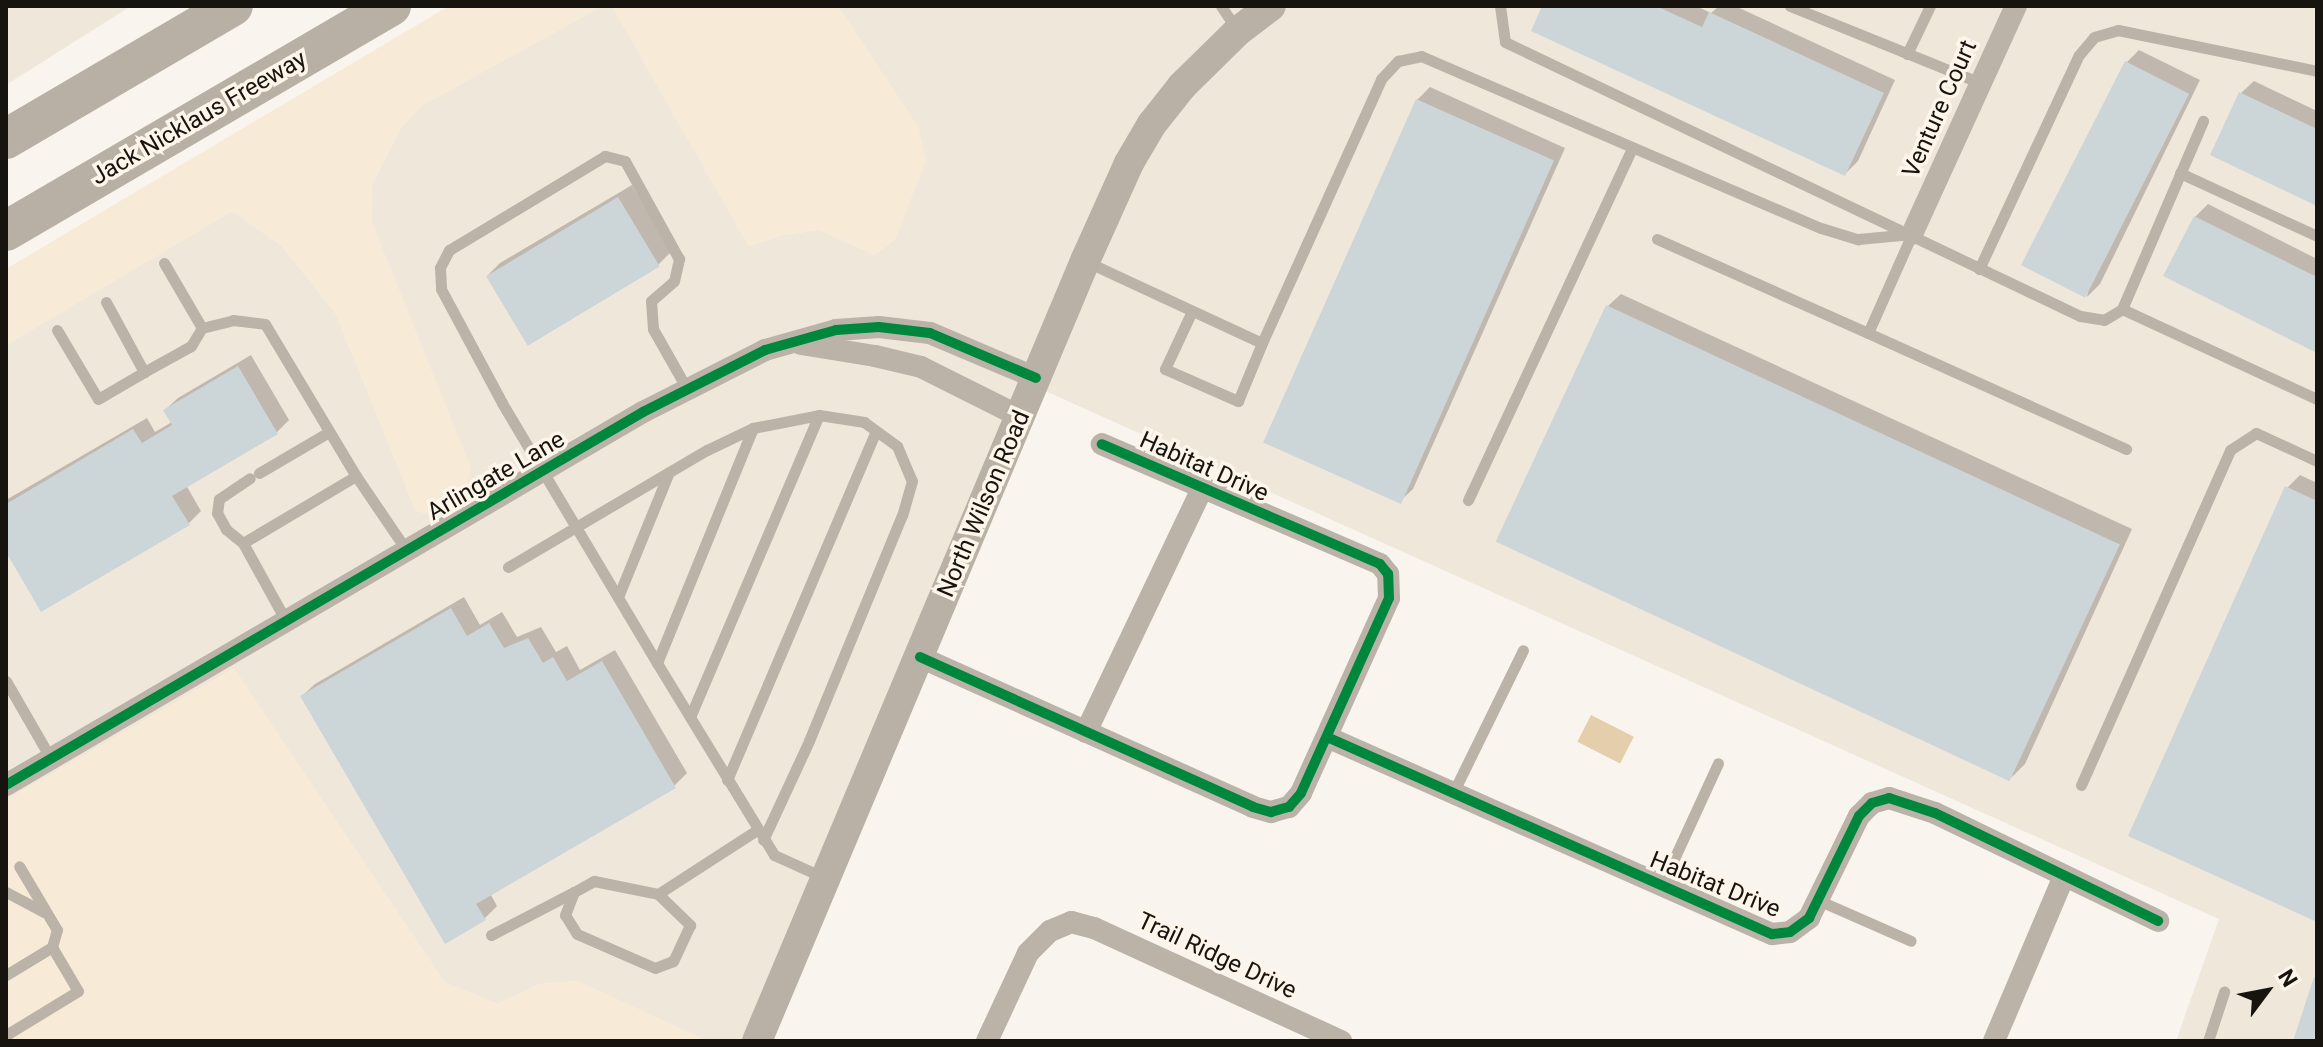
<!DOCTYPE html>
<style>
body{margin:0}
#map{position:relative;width:2323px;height:1047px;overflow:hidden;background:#f9f4ee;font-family:Roboto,sans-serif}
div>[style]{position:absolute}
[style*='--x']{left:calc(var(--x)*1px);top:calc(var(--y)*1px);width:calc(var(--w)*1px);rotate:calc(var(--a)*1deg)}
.built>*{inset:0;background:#f0e7db}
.green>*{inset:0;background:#f7ead6}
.water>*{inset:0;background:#e5ceab;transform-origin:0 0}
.shadow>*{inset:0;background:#0003}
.building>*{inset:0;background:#ccd5d7;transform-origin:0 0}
.lane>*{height:11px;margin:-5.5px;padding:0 5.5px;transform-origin:5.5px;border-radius:5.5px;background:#bbb3a8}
.street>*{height:22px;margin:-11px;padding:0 11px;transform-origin:11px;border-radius:11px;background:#bbb3a8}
.secondary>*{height:30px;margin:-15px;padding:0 15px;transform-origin:15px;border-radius:15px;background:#b9b1a5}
.highway>*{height:40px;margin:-20px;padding:0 20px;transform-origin:20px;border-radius:20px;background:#b8b0a5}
.cycleway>*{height:10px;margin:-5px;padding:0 5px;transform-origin:5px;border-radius:5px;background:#00873e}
span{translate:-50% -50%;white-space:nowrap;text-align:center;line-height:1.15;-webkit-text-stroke:7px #fdf5ea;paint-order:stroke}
.street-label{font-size:24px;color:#171410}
.frame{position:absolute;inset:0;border:8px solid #171410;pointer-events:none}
.north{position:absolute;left:2227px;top:951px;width:80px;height:80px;-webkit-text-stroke:6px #fdf5ea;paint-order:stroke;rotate:58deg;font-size:22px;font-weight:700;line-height:32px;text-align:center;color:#171410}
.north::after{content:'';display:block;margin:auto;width:28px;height:36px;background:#171410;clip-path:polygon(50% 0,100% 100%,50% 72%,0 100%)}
</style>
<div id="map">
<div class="built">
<div style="clip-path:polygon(6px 6px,131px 6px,6px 85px)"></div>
<div style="clip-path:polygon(602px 6px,612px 6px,749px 246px,783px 235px,819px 230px,875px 255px,919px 129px,838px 6px,2317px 6px,2317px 1041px,2176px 1041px,2219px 919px,1032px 385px,761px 1041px,707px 1041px,577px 981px,540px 984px,498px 1004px,445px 983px,234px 669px,6px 800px,6px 345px,232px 211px,282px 246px,336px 314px,416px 511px,425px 513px,467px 486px,371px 220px,372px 184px,401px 128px,421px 106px)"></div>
</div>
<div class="green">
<div style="clip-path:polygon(449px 6px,602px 6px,421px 106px,401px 128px,372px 184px,371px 220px,471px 468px,467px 486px,425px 513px,416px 511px,336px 314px,282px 246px,232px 211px,6px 345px,6px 269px)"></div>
<div style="clip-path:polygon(612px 6px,838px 6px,919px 129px,926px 160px,895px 240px,875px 255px,819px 230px,783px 235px,749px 246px)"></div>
<div style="clip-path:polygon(234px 668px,445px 983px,498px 1004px,540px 984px,577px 981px,707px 1041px,6px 1041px,6px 800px)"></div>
</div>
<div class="water">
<div style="left:1591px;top:715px;width:48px;height:30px;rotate:27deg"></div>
</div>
<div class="shadow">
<div style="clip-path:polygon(1544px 6px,1696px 6px,1711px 13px,1719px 6px,1735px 6px,1895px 80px,1858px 161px,1845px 174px)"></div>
<div style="clip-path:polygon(2139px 50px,2200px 80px,2100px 284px,2087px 297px,2127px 62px)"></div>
<div style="clip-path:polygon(2254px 81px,2317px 111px,2317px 204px,2241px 93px)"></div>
<div style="clip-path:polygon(1430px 87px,1565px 148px,1413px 489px,1400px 501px,1417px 100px)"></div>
<div style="clip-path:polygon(632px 185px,671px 252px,658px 265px,488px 275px,500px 263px)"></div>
<div style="clip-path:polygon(2208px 204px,2317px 259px,2317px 351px,2195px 217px)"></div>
<div style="clip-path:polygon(1621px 294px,2132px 529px,2025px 764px,2012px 777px,1608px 306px)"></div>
<div style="clip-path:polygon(251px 355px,289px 420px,277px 432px,186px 485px,201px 511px,188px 524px,6px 548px,6px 500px,147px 418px,155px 432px,172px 422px,165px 410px,178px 398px)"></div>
<div style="clip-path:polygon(2300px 475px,2317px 483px,2317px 920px,2287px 488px)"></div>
<div style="clip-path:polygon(464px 597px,480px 625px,502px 612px,517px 637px,541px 627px,556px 652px,567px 646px,580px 670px,615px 650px,687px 773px,674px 786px,491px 895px,497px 906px,484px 919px,302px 696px,315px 684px)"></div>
</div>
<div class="building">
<div style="clip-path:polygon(1542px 6px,1656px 6px,1702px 27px,1709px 12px,1884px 93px,1845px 176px,1531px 31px)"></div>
<div style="left:2125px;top:61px;width:72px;height:229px;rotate:27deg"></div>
<div style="clip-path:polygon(2239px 92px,2317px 129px,2317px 206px,2210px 155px)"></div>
<div style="left:1416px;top:99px;width:151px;height:376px;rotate:24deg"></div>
<div style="left:618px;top:197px;width:81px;height:154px;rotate:59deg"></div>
<div style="clip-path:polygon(2194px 216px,2317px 277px,2317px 353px,2163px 276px)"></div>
<div style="left:1606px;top:305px;width:567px;height:261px;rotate:25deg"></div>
<div style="clip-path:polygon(238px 366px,278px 434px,172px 496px,190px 525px,41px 612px,6px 552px,6px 504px,133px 429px,142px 443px,172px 425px,163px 410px)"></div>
<div style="clip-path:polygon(2285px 486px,2317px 501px,2317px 922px,2128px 836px)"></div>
<div style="clip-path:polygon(451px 608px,467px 636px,489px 623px,504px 648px,528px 638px,543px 663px,553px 657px,567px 681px,602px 661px,676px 788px,476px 904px,486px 920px,445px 944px,300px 696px)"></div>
<div style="clip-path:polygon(2314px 977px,2317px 978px,2317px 1041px,2293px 1041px)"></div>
</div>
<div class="lane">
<div style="--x:1221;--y:6;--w:30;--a:56"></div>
<div style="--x:1500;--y:6;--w:36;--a:82"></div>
<div style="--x:1505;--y:42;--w:637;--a:25.48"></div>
<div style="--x:2080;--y:316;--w:24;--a:9"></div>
<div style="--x:2104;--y:320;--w:21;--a:-31"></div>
<div style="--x:2122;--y:309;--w:215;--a:24.8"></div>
<div style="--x:1790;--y:6;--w:206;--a:22"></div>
<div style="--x:1907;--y:54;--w:53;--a:-64.4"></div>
<div style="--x:2180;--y:173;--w:151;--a:24.7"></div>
<div style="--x:1912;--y:234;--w:108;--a:114"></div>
<div style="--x:1868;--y:333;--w:283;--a:24.2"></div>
<div style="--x:1657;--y:239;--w:231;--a:24"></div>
<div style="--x:1085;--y:261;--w:195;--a:24.9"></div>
<div style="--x:1262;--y:343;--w:290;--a:-65.7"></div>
<div style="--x:1381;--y:79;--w:25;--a:-47"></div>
<div style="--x:1398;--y:61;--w:24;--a:-12"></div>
<div style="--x:1421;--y:56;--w:435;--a:23.3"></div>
<div style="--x:1821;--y:228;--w:39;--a:17"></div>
<div style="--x:1858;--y:239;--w:54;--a:-5.3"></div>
<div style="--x:164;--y:263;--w:75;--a:59.7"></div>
<div style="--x:202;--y:328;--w:32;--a:-14"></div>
<div style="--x:233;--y:320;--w:32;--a:7"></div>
<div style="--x:265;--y:324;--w:177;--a:59.1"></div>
<div style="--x:356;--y:476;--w:91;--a:55.8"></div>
<div style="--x:1979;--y:269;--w:236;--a:-65"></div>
<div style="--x:2079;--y:55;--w:23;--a:-50"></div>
<div style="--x:2094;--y:37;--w:25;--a:-16"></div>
<div style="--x:2118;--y:30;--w:203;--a:11.6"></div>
<div style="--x:106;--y:302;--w:80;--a:61.5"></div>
<div style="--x:144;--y:372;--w:54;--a:-29"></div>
<div style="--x:191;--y:346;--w:21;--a:-59"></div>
<div style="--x:2122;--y:309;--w:205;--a:-66.7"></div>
<div style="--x:1192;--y:311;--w:64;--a:115"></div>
<div style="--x:1165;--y:369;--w:80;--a:23.7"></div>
<div style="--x:1238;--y:401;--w:63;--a:-67.5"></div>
<div style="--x:57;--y:330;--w:80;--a:59.3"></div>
<div style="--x:98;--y:399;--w:53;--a:-30.4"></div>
<div style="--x:687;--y:389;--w:69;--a:-119.5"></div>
<div style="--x:653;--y:329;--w:28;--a:-94"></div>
<div style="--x:651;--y:301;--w:30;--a:-41"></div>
<div style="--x:674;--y:281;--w:23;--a:-77"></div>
<div style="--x:679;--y:259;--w:112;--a:-118.9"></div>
<div style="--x:625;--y:161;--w:21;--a:-166"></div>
<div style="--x:605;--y:156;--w:182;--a:148.9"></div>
<div style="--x:449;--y:250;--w:20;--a:117"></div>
<div style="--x:440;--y:268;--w:21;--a:87"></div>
<div style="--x:441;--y:289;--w:129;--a:61.8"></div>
<div style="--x:502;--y:403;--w:303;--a:59.2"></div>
<div style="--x:657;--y:663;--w:225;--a:58.6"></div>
<div style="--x:774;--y:855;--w:56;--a:24.3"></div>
<div style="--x:259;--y:473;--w:81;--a:-30.4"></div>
<div style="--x:1468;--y:500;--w:387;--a:-65"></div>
<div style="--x:243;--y:543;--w:22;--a:-141"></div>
<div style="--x:226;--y:529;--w:18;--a:-119"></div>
<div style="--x:217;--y:513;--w:14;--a:-82"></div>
<div style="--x:219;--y:499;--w:37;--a:-34"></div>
<div style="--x:508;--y:567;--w:231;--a:-30.5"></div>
<div style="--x:707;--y:450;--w:51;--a:-25.6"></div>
<div style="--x:753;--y:428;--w:67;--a:-11.1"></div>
<div style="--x:819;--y:415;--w:46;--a:8.8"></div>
<div style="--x:864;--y:422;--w:41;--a:36"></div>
<div style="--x:897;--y:446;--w:38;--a:67"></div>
<div style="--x:912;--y:481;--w:35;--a:106"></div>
<div style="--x:902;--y:515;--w:244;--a:112.4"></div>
<div style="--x:809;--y:741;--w:109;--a:114.9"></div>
<div style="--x:618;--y:597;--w:135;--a:-67.8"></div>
<div style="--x:286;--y:621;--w:89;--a:-118.9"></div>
<div style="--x:243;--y:543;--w:131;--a:-30.7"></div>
<div style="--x:657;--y:663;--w:254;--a:-67.8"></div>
<div style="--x:6;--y:681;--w:90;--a:60"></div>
<div style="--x:690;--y:717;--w:328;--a:-66.9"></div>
<div style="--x:727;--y:780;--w:379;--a:-66.9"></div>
<div style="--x:2081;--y:785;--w:367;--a:-66"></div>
<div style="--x:2230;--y:450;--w:31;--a:-33"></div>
<div style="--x:2256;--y:433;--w:67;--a:24.7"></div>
<div style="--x:1453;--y:793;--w:159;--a:-63.9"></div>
<div style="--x:1662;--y:885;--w:134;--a:-65.3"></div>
<div style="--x:6;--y:892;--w:43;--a:27.8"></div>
<div style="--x:658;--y:894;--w:45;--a:44.1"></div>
<div style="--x:690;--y:925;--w:40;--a:115"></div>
<div style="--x:673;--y:961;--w:19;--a:159"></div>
<div style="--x:655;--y:968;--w:85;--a:-156.4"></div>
<div style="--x:577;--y:934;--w:22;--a:-122"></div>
<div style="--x:565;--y:915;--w:25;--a:-69"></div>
<div style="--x:574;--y:892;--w:23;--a:-29"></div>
<div style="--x:594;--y:881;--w:65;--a:11.5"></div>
<div style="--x:658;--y:894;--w:118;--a:-32.9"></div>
<div style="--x:1820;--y:901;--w:99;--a:23.7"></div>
<div style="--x:491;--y:935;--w:93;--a:-27.4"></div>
<div style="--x:6;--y:975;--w:54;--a:-31.3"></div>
<div style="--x:52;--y:947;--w:18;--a:-74"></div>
<div style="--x:57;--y:930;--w:74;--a:-120.7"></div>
<div style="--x:6;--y:1035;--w:84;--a:-31.4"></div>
<div style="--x:78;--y:991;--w:51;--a:-120.6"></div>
<div style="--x:2208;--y:1041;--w:52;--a:-71.9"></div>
</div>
<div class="street">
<div style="--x:1912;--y:234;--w:251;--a:-65.5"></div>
<div style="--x:801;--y:344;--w:75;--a:9.2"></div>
<div style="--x:875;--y:356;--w:47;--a:13.4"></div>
<div style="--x:921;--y:367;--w:112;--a:26.6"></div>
<div style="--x:920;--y:657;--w:365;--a:24.2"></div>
<div style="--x:1253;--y:807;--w:19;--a:16"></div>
<div style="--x:1271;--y:812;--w:19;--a:-16"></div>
<div style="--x:1289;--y:807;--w:18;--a:-49"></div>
<div style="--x:1301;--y:793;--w:214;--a:-65.7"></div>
<div style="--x:1389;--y:598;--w:24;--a:-92"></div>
<div style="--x:1388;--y:574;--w:13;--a:-129"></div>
<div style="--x:1380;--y:564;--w:303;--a:-156.7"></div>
<div style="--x:1086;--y:732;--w:269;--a:-64.5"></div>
<div style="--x:1327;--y:737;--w:487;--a:23.9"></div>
<div style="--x:1772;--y:934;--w:18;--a:-6"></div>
<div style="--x:1790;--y:932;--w:24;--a:-36"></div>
<div style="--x:1809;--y:918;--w:114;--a:-63.9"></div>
<div style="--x:1859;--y:816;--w:18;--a:-45"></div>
<div style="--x:1872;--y:803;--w:18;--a:-16"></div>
<div style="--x:1889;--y:798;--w:48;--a:18.1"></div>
<div style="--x:1935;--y:813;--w:248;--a:25.8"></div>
<div style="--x:6;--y:785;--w:738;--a:-30.35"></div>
<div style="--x:643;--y:412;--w:137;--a:-26.9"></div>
<div style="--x:765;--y:350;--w:74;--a:-15.7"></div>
<div style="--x:836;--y:330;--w:43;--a:-4"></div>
<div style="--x:879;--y:327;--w:51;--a:6.7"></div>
<div style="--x:930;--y:333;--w:115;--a:23"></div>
<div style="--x:987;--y:1041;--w:97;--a:-65"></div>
<div style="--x:1028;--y:953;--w:31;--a:-45"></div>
<div style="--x:1050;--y:931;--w:23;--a:-23"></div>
<div style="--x:1071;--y:922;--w:24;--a:15"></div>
<div style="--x:1094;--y:928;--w:272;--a:24.6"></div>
<div style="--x:1994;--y:1041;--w:179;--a:-67"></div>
</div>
<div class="secondary">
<div style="--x:757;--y:1041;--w:846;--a:-67.19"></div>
<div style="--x:1085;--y:261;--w:107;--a:-65.8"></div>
<div style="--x:1129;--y:163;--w:45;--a:-59.5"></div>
<div style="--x:1152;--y:124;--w:48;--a:-51.7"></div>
<div style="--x:1182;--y:86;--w:78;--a:-44.5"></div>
<div style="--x:1238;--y:31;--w:41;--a:-37.1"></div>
</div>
<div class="highway">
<div style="--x:6;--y:139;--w:263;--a:-30.4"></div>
<div style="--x:6;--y:231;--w:446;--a:-30.3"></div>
</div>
<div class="cycleway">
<div style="--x:920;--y:657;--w:365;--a:24.2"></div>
<div style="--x:1253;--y:807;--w:19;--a:16"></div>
<div style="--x:1271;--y:812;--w:19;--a:-16"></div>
<div style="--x:1289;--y:807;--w:18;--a:-49"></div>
<div style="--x:1301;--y:793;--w:214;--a:-65.7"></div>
<div style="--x:1389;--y:598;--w:24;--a:-92"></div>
<div style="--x:1388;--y:574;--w:13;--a:-129"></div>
<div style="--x:1380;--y:564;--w:303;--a:-156.7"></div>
<div style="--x:1327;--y:737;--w:487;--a:23.9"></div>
<div style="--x:1772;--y:934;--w:18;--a:-6"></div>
<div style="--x:1790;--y:932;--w:24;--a:-36"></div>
<div style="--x:1809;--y:918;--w:114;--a:-63.9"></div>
<div style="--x:1859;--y:816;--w:18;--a:-45"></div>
<div style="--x:1872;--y:803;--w:18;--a:-16"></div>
<div style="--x:1889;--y:798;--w:48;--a:18.1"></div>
<div style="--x:1935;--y:813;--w:248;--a:25.8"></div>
<div style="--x:6;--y:785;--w:738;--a:-30.35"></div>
<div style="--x:643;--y:412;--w:137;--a:-26.9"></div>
<div style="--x:765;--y:350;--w:74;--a:-15.7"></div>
<div style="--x:836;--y:330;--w:43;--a:-4"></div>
<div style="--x:879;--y:327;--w:51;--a:6.7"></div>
<div style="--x:930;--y:333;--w:115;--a:23"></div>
</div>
<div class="street-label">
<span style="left:1940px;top:109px;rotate:-66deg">Venture Court</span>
<span style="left:199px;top:118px;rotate:-30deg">Jack Nicklaus Freeway</span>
<span style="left:1204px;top:467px;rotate:24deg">Habitat Drive</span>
<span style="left:496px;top:476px;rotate:-30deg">Arlingate Lane</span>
<span style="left:984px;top:504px;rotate:-67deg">North Wilson Road</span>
<span style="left:1715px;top:885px;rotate:22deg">Habitat Drive</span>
<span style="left:1217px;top:956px;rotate:25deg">Trail Ridge Drive</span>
</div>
<div class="frame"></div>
<div class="north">N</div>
</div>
